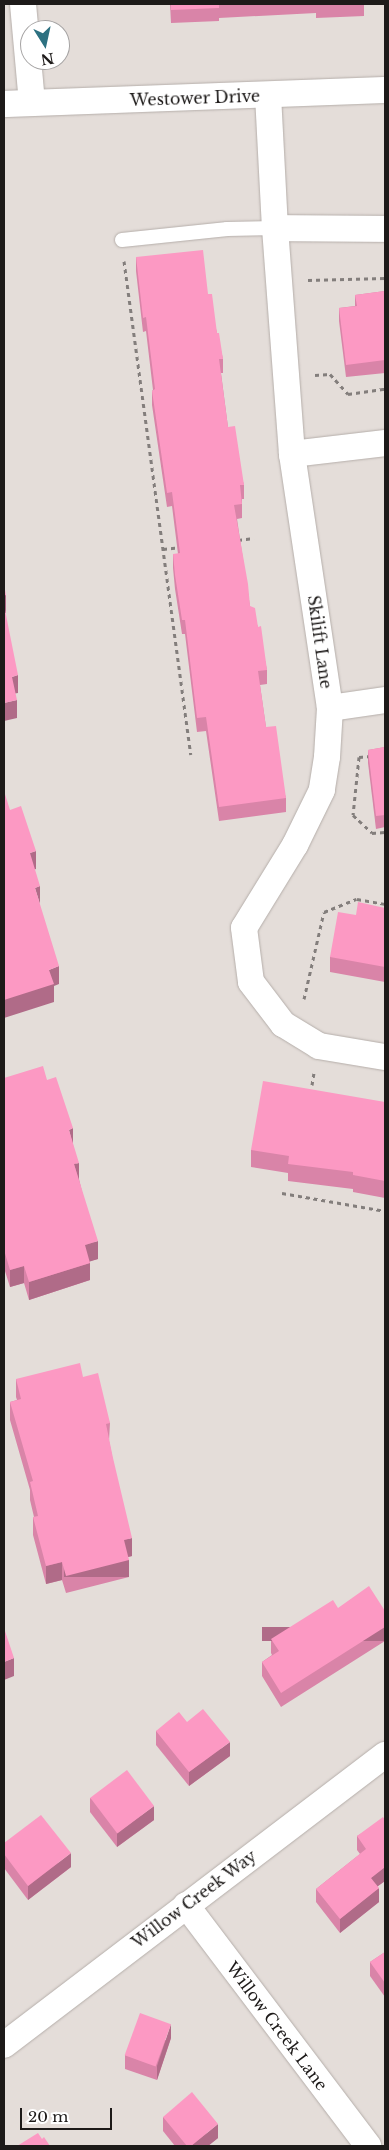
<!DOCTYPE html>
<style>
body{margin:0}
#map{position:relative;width:389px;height:2150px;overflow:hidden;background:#e4ddd9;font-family:"Libre Baskerville",serif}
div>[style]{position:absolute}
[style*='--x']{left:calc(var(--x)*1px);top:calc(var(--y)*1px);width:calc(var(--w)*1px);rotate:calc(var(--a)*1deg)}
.path>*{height:3px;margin-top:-1.5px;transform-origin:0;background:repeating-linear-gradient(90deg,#837e7c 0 4px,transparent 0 8px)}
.roads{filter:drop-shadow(0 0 1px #b5aeaa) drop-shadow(0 0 1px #b5aeaa)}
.lane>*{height:14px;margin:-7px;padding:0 7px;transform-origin:7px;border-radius:7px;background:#fff}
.street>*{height:26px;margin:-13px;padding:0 13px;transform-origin:13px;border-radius:13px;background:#fff}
.wall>*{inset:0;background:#d984a8}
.shaded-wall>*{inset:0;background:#b06b88;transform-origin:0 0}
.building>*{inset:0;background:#fc99c3;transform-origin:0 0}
span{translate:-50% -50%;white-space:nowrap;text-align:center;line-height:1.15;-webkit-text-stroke:4px #fff;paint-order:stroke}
.street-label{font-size:16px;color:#1d1a19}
.frame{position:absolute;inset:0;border:5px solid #1d1a19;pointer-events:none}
.north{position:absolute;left:20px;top:20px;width:50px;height:50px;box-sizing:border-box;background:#fff;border:1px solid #a5a3a3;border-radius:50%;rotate:170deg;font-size:14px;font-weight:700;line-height:20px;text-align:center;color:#1d1a19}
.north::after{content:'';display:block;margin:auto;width:18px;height:22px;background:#2d7181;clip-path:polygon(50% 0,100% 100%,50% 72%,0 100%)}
.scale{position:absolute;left:20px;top:2108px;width:92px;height:22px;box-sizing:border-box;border:2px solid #1d1a19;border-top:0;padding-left:6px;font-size:15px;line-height:18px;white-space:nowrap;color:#1d1a19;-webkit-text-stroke:4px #fff;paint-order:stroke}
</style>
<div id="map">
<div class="path">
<div style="--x:124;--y:261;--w:498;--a:82.3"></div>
<div style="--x:308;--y:280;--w:77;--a:-1.5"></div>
<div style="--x:315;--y:375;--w:15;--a:-4"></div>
<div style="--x:330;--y:374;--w:27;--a:48"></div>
<div style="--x:348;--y:394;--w:37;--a:-8"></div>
<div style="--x:238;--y:540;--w:16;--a:-7"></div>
<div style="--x:163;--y:549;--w:19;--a:-6"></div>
<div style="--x:371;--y:756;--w:12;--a:175"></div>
<div style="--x:359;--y:757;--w:58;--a:95.9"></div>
<div style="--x:353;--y:815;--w:26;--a:43"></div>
<div style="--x:372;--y:833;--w:13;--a:-4"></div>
<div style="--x:304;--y:999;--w:89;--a:-77.1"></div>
<div style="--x:324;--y:912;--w:35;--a:-22"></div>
<div style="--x:357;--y:899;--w:28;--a:10"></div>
<div style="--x:312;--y:1085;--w:12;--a:-81"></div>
<div style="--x:282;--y:1193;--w:105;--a:9.9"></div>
</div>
<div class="roads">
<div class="lane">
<div style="--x:122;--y:240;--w:106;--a:-6"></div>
<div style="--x:227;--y:229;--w:48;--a:-1.2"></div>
</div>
<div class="street">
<div style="--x:23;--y:4;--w:99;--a:84.8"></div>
<div style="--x:268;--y:95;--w:133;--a:87"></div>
<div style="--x:275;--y:228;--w:227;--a:85.7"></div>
<div style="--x:292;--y:454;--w:257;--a:81.5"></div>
<div style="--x:330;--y:708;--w:49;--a:93.5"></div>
<div style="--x:327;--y:757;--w:33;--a:99"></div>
<div style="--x:322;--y:790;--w:61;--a:116.1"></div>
<div style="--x:295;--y:845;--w:97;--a:121.6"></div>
<div style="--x:244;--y:928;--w:54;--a:82.6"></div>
<div style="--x:251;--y:982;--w:53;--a:52.7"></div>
<div style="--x:283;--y:1024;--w:42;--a:31.4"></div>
<div style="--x:319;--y:1046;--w:67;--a:9.5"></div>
<div style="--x:4;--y:104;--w:381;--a:-2.1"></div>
<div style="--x:275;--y:228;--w:110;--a:0.5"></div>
<div style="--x:292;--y:454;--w:94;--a:-6.7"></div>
<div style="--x:330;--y:708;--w:56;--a:-8.3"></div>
<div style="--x:186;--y:1905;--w:302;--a:52.9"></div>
<div style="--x:4;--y:2045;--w:479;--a:-37.3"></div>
</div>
</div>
<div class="wall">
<div style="clip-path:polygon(170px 4px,364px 4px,364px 16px,316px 18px,316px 13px,219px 18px,219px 21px,171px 23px)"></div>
<div style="clip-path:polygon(136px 257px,208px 294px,223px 359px,223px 373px,221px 373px,228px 427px,244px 485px,244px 499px,242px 499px,242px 518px,237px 519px,250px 606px,258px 627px,267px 670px,267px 684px,260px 685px,266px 727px,286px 798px,286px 812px,219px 821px,206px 731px,197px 732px,185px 634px,182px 634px,175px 589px,173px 568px,173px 554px,178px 554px,172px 506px,167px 507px,152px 405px,152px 391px,153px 390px,146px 331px,143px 332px,136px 271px)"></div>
<div style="clip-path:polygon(385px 291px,385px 373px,346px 377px,339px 321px,339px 308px,355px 306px,355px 295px)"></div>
<div style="clip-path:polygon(385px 747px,385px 827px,376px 829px,368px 763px,368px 750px)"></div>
<div style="clip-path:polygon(385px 908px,385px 982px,330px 972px,330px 957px,356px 915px)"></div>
<div style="clip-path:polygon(4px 1078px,47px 1080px,73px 1145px,79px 1179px,98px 1259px,90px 1261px,90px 1280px,29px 1300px,24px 1283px,10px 1287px,4px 1268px)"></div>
<div style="clip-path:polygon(385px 1102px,385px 1198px,353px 1192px,353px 1189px,288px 1181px,288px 1173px,251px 1167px,251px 1150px)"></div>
<div style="clip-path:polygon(83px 1377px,110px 1423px,109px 1441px,132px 1556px,128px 1557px,129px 1577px,66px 1593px,62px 1580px,46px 1584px,33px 1535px,33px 1517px,34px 1517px,30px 1500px,30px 1490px,10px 1420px,10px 1402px,17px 1400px,16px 1397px,16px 1379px)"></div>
<div style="clip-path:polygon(338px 1608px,385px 1611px,385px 1641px,281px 1707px,262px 1676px,262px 1662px,272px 1655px,271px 1653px,271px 1639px)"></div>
<div style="clip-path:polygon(187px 1722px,230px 1756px,189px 1786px,156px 1745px,156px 1731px)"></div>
<div style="clip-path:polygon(90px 1798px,154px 1820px,117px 1847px,90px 1812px)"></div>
<div style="clip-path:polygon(385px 1820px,385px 1881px,378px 1886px,379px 1902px,340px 1933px,316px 1902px,316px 1889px,360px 1854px,357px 1850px,357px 1836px)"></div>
<div style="clip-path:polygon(4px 1843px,71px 1867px,28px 1900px,4px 1868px)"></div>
<div style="clip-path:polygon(385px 1952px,385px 1997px,370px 1976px,370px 1962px)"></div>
<div style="clip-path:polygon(171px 2038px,157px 2080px,125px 2069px,125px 2055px)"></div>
<div style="clip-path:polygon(163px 2117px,218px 2138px,208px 2146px,175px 2146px,163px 2131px)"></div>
</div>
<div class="shaded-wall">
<div style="left:6px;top:595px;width:18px;height:2px;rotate:90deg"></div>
<div style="clip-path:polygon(18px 675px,18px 693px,12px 694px,12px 677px)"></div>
<div style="clip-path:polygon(17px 700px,17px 718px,4px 721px,4px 703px)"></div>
<div style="clip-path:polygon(36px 851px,36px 869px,30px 871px,30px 853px)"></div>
<div style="clip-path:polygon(40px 886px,40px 904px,35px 888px)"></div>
<div style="clip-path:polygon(59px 966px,59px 984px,54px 986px,54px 1002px,4px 1018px,4px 1000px,49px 970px)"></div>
<div style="clip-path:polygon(73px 1128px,73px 1146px,69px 1130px)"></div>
<div style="clip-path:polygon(79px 1163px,79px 1181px,74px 1164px)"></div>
<div style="clip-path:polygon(98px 1241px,98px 1259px,85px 1263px,85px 1245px)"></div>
<div style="clip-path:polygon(90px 1263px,90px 1280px,29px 1300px,29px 1282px)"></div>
<div style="clip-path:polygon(24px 1266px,24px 1283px,10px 1287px,10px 1270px)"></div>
<div style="clip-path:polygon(132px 1538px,132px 1556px,124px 1558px,124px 1540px)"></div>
<div style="left:129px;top:1560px;width:17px;height:65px;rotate:90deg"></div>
<div style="clip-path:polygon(62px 1562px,62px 1580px,46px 1584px,46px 1566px)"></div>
<div style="left:385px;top:1627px;width:14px;height:123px;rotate:90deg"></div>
<div style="clip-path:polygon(14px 1658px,14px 1676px,4px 1680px,4px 1662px)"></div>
<div style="clip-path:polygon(230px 1742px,230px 1756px,189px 1786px,189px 1772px)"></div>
<div style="clip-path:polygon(154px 1806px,154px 1820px,117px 1847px,117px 1833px)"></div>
<div style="clip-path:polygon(71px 1853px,71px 1867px,28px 1900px,28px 1886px)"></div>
<div style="clip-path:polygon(385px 1867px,385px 1881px,371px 1891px,371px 1878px)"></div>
<div style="clip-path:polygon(379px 1888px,379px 1902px,340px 1933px,340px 1919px)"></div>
<div style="clip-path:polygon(171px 2024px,171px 2038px,157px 2080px,157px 2066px)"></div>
<div style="clip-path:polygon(218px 2124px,218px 2138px,208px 2146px,191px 2146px)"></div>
</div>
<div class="building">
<div style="clip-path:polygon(171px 4px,241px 4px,219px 5px,219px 8px,171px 10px)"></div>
<div style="clip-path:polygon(316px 4px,341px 4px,316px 5px)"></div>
<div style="clip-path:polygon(203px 250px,208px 294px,212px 294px,217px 333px,219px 333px,223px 359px,219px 359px,228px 427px,235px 426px,244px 485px,240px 485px,242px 504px,234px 505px,248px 584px,250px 606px,255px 608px,258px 627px,261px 626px,267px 670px,258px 671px,266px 727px,276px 726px,286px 798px,219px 807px,206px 717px,197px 718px,185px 620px,182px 620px,175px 575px,173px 554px,180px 553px,172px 492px,167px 493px,152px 391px,155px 389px,146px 317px,143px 318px,136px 257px)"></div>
<div style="clip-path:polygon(385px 291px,385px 360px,346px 365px,339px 308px,357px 306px,355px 295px)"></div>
<div style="clip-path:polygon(4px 584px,6px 595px,4px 596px)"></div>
<div style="clip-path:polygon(4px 605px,18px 675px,12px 677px,17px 700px,4px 703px)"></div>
<div style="clip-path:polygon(385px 747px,385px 815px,376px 816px,368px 750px)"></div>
<div style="clip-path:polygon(4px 791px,10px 810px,21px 806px,36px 851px,30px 853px,40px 886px,35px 888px,59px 966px,49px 970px,54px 984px,4px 1000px)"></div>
<div style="clip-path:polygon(358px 902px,385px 908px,385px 967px,330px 957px,338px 912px,356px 915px)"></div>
<div style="clip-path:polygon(43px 1066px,47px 1080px,56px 1077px,73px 1128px,69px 1130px,79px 1163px,74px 1164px,98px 1241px,85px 1245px,90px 1263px,29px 1282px,24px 1266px,10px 1270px,4px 1250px,4px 1078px)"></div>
<div style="clip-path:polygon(263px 1081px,385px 1102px,385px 1181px,353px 1175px,353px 1172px,288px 1164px,289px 1156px,251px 1150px)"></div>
<div style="clip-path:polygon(80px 1363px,83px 1377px,98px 1373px,110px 1423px,106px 1424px,113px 1458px,132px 1538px,124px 1540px,129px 1560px,66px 1576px,62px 1562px,46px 1566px,33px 1517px,38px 1516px,30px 1482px,33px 1481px,10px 1402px,21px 1399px,16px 1379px)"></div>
<div style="clip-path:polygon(369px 1586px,385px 1611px,385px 1627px,281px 1693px,262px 1662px,279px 1651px,271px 1639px,333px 1600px,338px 1608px)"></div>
<div style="clip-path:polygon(4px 1628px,14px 1658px,4px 1662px)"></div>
<div style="clip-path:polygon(203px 1709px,230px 1742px,189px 1772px,156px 1731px,179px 1712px,187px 1722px)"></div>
<div style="left:127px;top:1770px;width:45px;height:46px;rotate:53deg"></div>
<div style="clip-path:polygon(41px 1815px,71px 1853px,28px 1886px,4px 1854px,4px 1843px)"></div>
<div style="clip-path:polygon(383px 1817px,385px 1820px,385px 1867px,371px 1878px,379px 1888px,340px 1919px,316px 1889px,366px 1849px,357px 1836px)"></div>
<div style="clip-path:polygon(385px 1952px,385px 1983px,370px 1962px)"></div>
<div style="left:140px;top:2013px;width:33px;height:45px;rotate:20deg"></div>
<div style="clip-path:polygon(192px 2092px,218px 2124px,191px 2146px,187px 2146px,163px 2117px)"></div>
<div style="clip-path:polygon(38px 2133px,42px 2139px,44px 2137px,50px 2146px,17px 2146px)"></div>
</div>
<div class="street-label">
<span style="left:195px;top:98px;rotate:-2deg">Westower Drive</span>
<span style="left:320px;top:642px;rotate:82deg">Skilift Lane</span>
<span style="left:194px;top:1899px;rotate:-37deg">Willow Creek Way</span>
<span style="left:277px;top:2026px;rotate:53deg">Willow Creek Lane</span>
</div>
<div class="frame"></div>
<div class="north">N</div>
<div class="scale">20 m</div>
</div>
